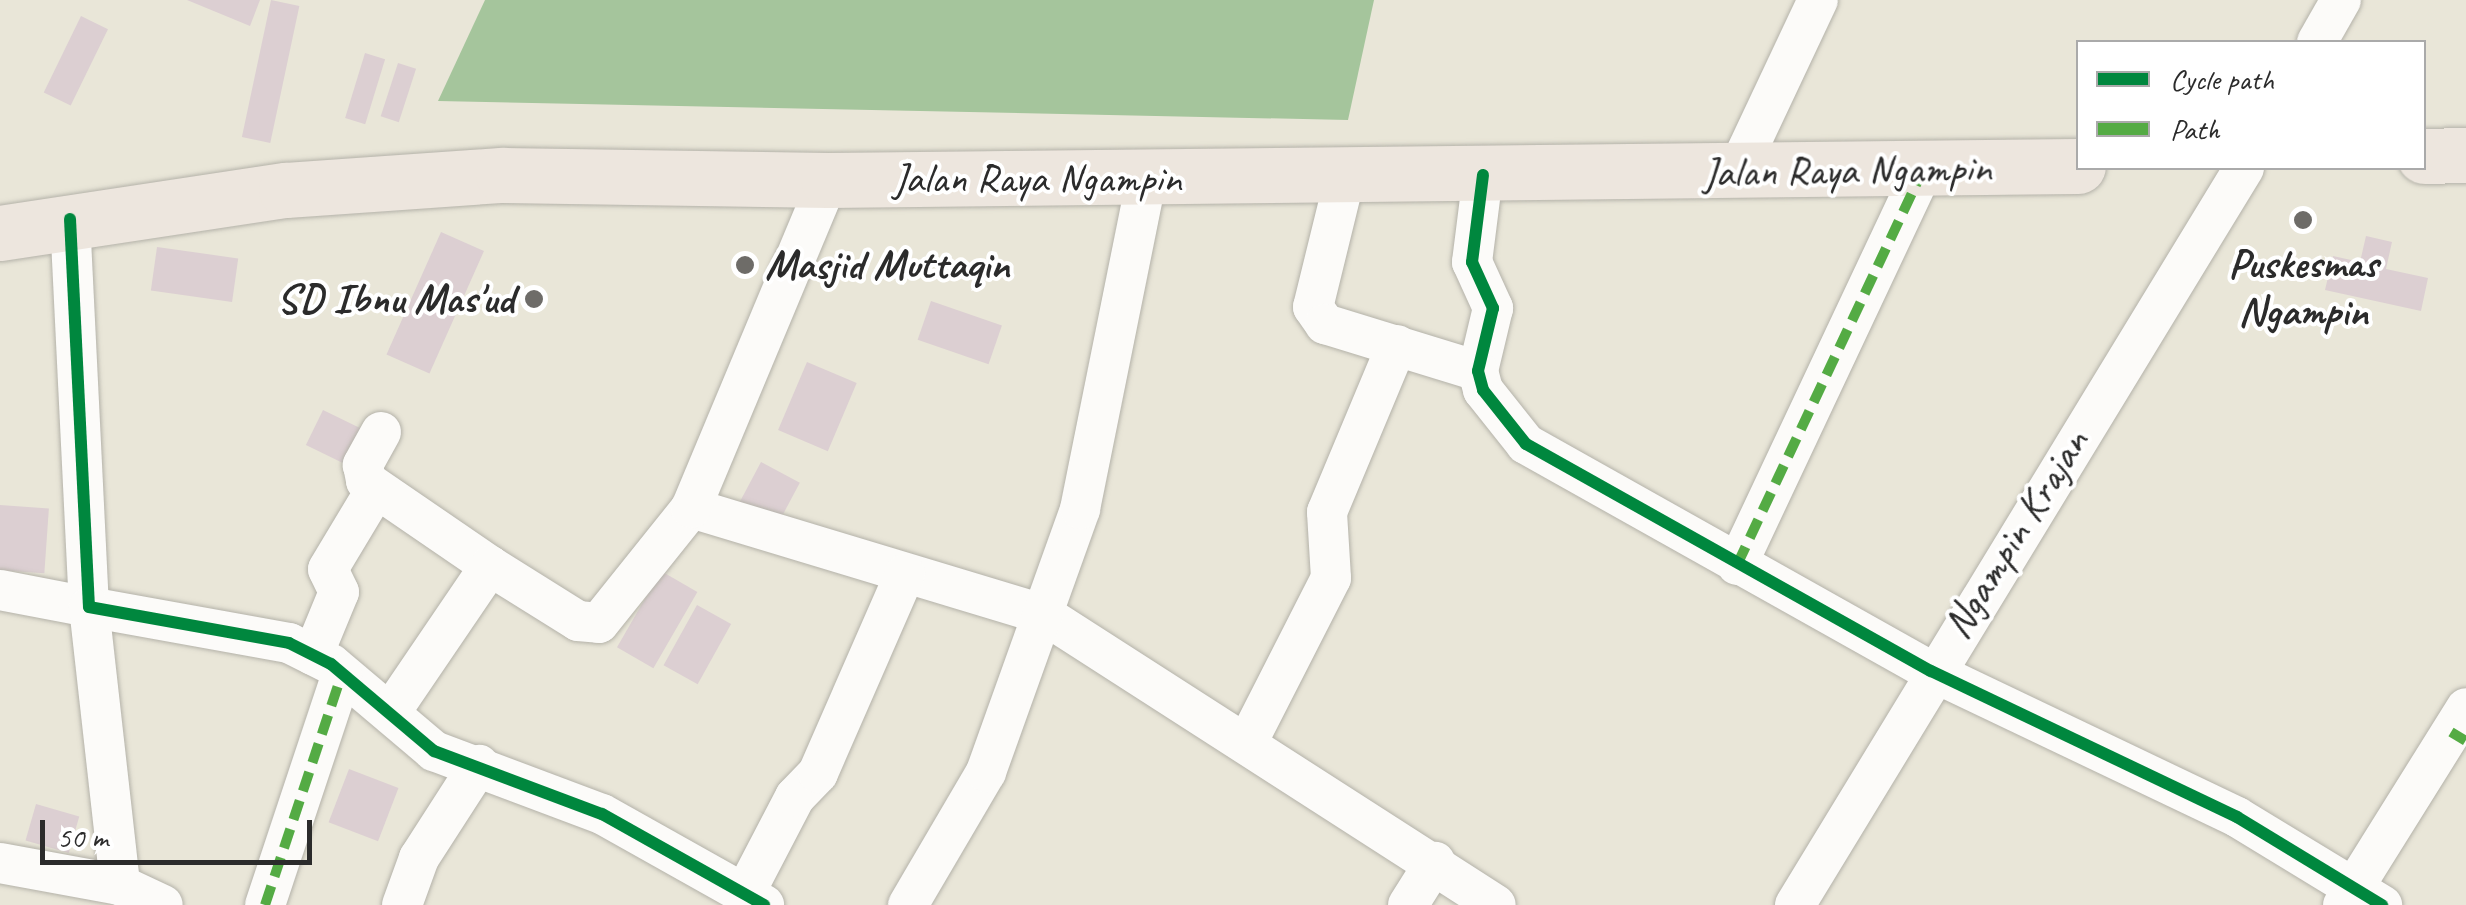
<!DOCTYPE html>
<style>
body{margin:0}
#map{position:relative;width:2466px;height:905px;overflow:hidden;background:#e9e6d8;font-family:Caveat,sans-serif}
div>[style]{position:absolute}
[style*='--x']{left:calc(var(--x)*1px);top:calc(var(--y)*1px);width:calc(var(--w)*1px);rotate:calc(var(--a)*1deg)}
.forest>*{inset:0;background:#a5c59c}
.building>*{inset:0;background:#dccfd2;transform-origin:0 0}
.roads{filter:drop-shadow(0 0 2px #b4b2a9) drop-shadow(0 0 2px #b4b2a9)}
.street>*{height:40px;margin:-20px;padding:0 20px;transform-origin:20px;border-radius:20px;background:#fcfbf9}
.primary>*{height:55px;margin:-27.5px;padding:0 27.5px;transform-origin:27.5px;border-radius:27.5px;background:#ede6de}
.quiet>*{height:10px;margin-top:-5px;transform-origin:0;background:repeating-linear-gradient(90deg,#54ab44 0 20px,transparent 0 30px)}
.cycleway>*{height:12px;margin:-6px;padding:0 6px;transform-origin:6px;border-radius:6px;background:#00873e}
.dots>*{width:28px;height:28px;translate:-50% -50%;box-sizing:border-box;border:5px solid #fff;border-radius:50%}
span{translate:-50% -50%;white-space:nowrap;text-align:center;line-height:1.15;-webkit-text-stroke:8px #fff;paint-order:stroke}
.street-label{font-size:42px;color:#2b2b2b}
.poi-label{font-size:42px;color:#2b2b2b;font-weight:700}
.left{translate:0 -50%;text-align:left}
.right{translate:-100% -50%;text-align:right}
.legend{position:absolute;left:2076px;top:40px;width:350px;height:130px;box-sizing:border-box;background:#fff;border:2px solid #aaa;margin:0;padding:12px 18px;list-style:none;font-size:30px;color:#2b2b2b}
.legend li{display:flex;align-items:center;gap:20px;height:50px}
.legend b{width:50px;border:2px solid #aaa}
.scale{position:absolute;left:40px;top:820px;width:272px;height:45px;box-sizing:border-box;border:5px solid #2b2b2b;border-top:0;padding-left:12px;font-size:30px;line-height:35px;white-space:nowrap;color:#2b2b2b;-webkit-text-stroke:8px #fff;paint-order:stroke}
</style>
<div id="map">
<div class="forest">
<div style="clip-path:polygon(485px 0,1374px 0,1348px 120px,438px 101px)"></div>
</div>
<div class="building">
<div style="clip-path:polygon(187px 0,260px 0,250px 26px)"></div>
<div style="left:271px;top:0;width:29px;height:140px;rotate:12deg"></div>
<div style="left:81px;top:16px;width:30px;height:85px;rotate:26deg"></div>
<div style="left:365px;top:53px;width:21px;height:68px;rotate:17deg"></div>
<div style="left:398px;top:63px;width:19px;height:56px;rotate:18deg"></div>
<div style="left:441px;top:232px;width:47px;height:134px;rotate:24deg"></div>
<div style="clip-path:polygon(2366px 236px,2392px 242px,2386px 269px,2428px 278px,2421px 311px,2325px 290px,2333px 256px,2360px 262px)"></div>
<div style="left:157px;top:247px;width:82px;height:44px;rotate:8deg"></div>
<div style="left:931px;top:301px;width:75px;height:41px;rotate:19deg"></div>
<div style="left:807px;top:362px;width:54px;height:74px;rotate:23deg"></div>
<div style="left:323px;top:410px;width:52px;height:39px;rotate:26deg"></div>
<div style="left:761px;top:462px;width:44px;height:58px;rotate:28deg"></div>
<div style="left:0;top:505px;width:49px;height:65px;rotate:4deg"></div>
<div style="left:661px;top:571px;width:42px;height:88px;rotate:30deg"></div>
<div style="left:697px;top:605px;width:39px;height:69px;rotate:29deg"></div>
<div style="left:349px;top:769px;width:53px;height:57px;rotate:21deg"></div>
<div style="left:36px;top:804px;width:45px;height:38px;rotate:16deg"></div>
</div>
<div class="roads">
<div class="street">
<div style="--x:2317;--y:42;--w:48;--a:-60.3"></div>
<div style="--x:1736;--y:174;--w:192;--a:-64.8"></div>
<div style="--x:1483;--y:175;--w:88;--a:97.2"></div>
<div style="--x:1472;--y:262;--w:51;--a:65.5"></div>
<div style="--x:1493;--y:308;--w:65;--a:103.4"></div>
<div style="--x:1478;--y:371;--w:20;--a:75"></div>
<div style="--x:1483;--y:390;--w:69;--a:51.5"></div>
<div style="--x:1526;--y:444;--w:464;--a:29.3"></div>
<div style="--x:1931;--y:671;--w:339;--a:25.5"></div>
<div style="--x:2237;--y:817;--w:170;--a:31.3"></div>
<div style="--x:1345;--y:177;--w:134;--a:103.8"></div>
<div style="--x:1313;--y:307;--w:21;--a:55"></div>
<div style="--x:1325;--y:324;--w:160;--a:17.1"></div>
<div style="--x:70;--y:219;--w:388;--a:87.2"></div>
<div style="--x:89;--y:607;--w:203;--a:10.2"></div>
<div style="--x:289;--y:643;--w:47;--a:26.6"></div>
<div style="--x:331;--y:664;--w:135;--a:40.2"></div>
<div style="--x:434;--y:751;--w:179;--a:20.6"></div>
<div style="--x:602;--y:814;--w:186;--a:29.3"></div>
<div style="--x:381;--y:432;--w:38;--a:119"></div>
<div style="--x:363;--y:465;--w:16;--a:79"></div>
<div style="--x:366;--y:481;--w:150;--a:34.4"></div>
<div style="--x:691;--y:508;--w:368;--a:16.8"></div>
<div style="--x:1043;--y:614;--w:538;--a:32.72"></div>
<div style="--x:1737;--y:565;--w:435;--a:-64.8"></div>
<div style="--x:0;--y:590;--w:91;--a:10.8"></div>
<div style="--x:89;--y:607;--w:280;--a:83.6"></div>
<div style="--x:313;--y:655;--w:68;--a:-67.6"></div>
<div style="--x:339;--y:592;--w:25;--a:-116"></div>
<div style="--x:328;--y:569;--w:93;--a:-59"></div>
<div style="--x:390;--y:713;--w:178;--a:-55.8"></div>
<div style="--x:490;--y:566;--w:104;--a:32"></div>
<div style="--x:578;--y:621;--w:21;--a:5"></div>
<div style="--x:599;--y:623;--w:147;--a:-51.3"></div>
<div style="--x:691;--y:508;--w:355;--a:-67.3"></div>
<div style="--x:1247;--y:743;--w:185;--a:-63"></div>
<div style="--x:1331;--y:578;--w:66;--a:-93.5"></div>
<div style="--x:1327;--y:512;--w:181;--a:-67.3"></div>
<div style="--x:0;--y:863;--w:122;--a:10.4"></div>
<div style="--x:120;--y:885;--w:47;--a:24.9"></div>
<div style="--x:746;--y:891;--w:106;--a:-62.5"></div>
<div style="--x:795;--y:797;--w:33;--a:-46"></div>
<div style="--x:818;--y:773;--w:217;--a:-66.4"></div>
<div style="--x:265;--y:905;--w:243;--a:-71.6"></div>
<div style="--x:402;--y:905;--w:50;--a:-70.1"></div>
<div style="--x:419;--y:858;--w:111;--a:-57.2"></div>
<div style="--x:908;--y:905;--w:154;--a:-59.6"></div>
<div style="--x:986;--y:772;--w:279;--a:-70.3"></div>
<div style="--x:1080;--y:509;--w:338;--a:-78.6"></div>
<div style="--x:1408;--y:905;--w:51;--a:-57.9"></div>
<div style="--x:1795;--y:905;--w:863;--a:-58.65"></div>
<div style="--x:2343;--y:905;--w:232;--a:-58"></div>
</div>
<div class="primary">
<div style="--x:2424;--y:156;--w:42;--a:-1.4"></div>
<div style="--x:0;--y:233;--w:289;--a:-8.6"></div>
<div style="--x:286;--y:190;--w:218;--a:-4"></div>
<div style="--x:503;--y:175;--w:325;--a:0.9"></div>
<div style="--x:828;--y:180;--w:1250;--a:-0.64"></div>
</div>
</div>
<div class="quiet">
<div style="--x:1737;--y:565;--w:435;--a:-64.8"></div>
<div style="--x:2451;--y:732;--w:17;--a:31"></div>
<div style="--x:265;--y:905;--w:243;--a:-71.6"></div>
</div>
<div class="cycleway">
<div style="--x:1483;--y:175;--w:88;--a:97.2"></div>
<div style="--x:1472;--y:262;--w:51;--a:65.5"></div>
<div style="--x:1493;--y:308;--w:65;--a:103.4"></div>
<div style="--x:1478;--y:371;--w:20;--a:75"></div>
<div style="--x:1483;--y:390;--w:69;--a:51.5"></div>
<div style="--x:1526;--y:444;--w:464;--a:29.3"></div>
<div style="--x:1931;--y:671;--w:339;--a:25.5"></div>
<div style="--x:2237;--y:817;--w:170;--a:31.3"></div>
<div style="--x:70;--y:219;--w:388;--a:87.2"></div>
<div style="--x:89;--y:607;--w:203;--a:10.2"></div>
<div style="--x:289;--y:643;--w:47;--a:26.6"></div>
<div style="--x:331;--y:664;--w:135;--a:40.2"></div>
<div style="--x:434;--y:751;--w:179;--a:20.6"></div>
<div style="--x:602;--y:814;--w:186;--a:29.3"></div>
</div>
<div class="dots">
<div style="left:2303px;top:220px;background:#6e6c68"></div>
<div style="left:745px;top:265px;background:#6e6c68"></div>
<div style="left:534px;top:299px;background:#6e6c68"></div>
</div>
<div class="street-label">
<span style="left:1847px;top:171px;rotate:-1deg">Jalan Raya Ngampin</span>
<span style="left:1037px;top:179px">Jalan Raya Ngampin</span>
<span style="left:2016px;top:534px;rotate:-58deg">Ngampin Krajan</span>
</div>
<div class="poi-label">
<span style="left:2303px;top:288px">Puskesmas<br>Ngampin</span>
<span class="left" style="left:765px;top:265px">Masjid Muttaqin</span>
<span class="right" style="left:514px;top:299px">SD Ibnu Mas'ud</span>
</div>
<ul class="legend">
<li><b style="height:12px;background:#00873e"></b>Cycle path</li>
<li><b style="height:12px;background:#54ab44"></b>Path</li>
</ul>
<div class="scale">50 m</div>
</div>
